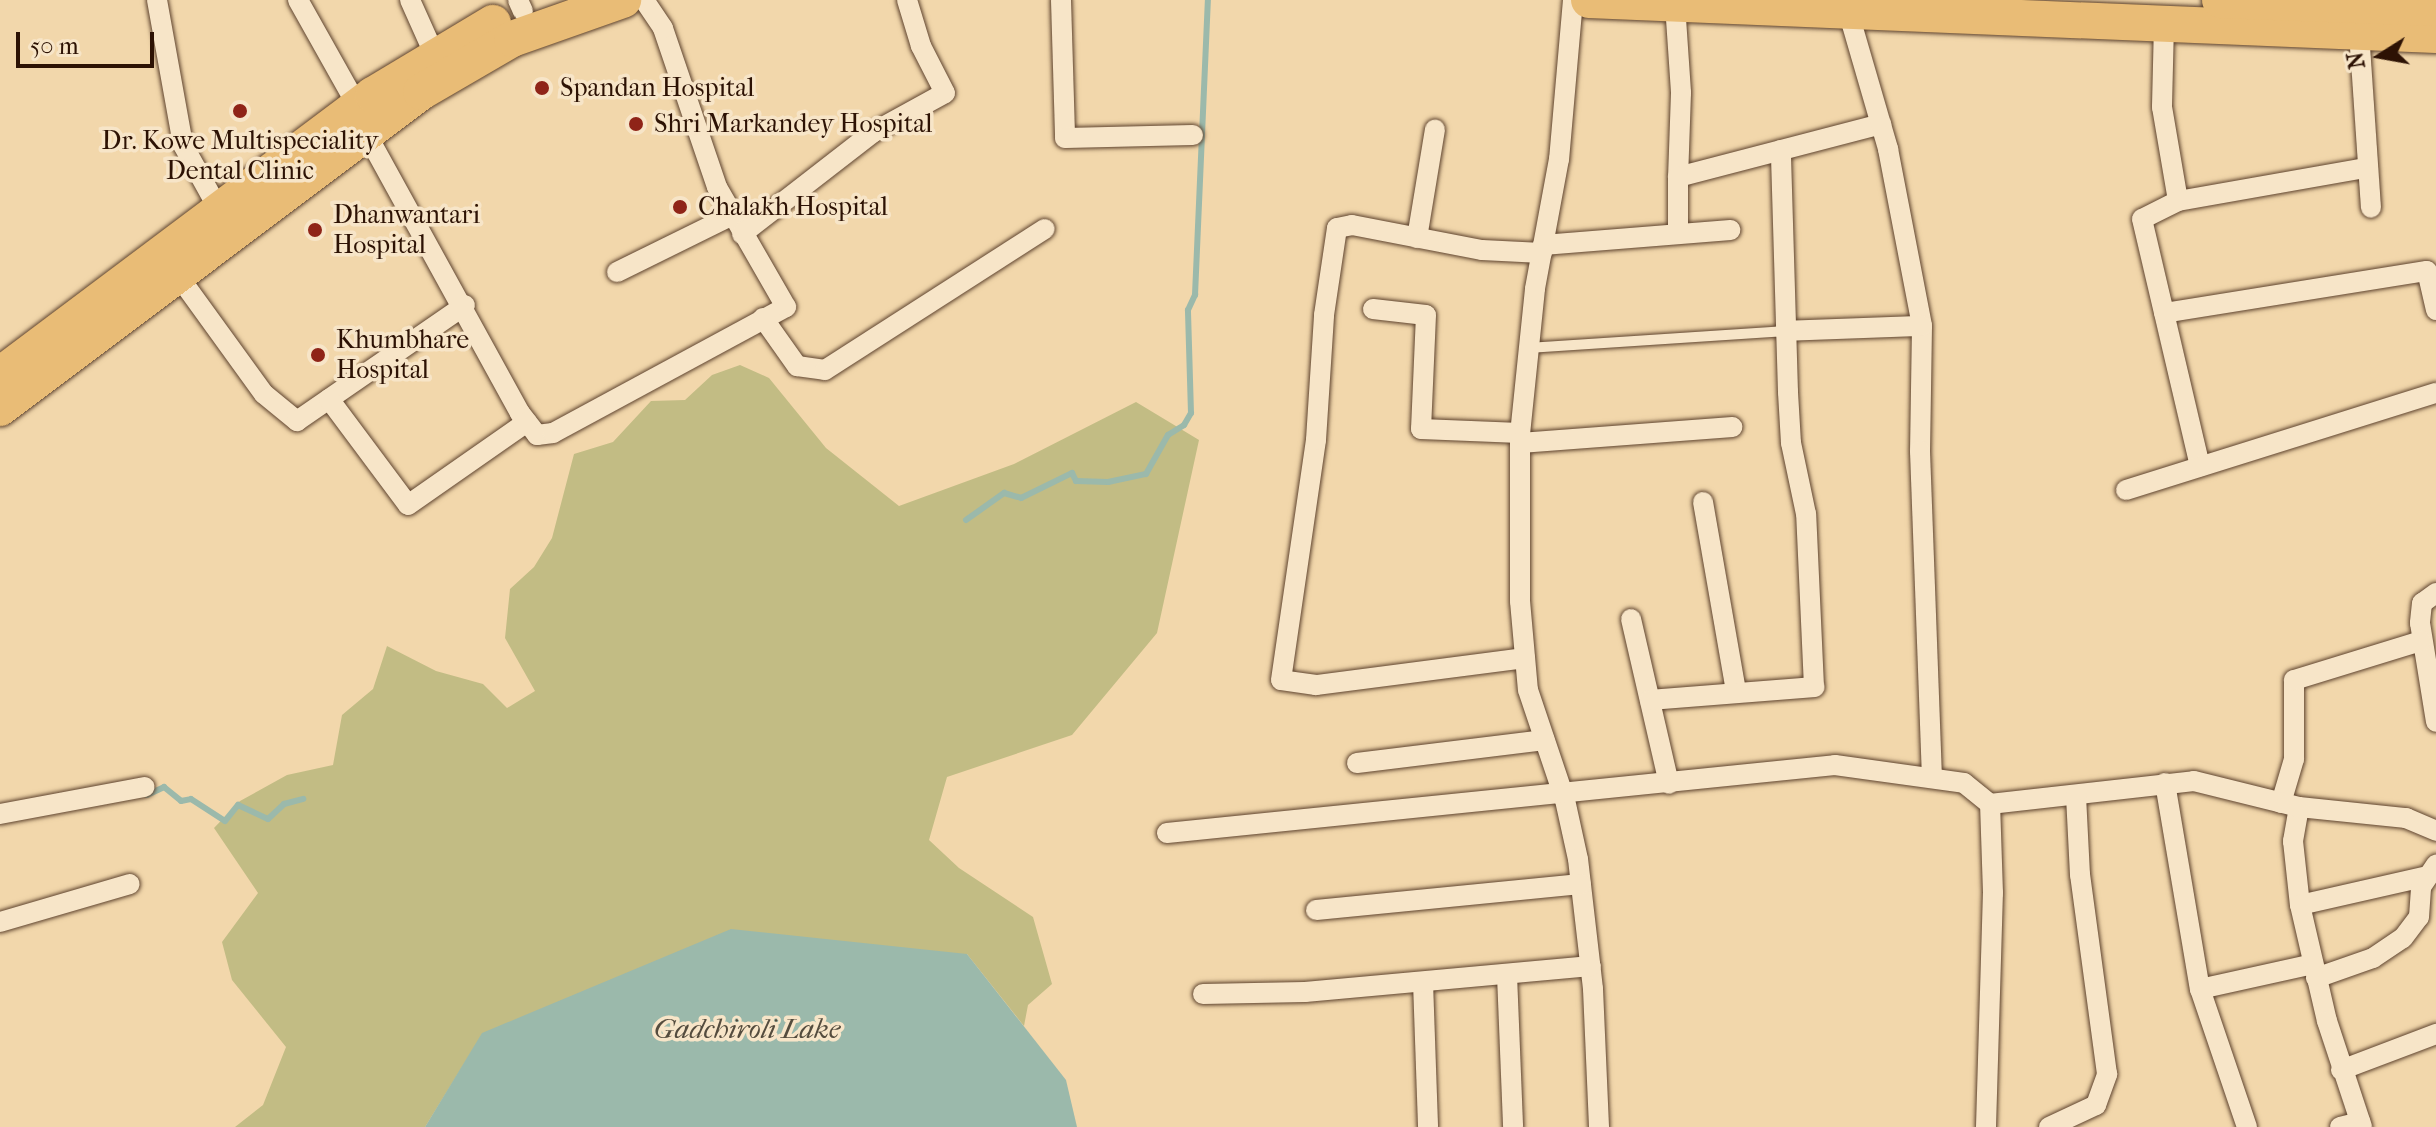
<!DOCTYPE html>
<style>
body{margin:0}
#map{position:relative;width:2436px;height:1127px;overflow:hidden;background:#f2d7ab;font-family:"IM FELL French Canon",serif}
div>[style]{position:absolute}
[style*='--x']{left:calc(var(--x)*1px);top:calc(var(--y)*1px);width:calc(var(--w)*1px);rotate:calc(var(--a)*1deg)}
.green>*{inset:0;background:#c2bc84}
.water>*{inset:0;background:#9bb9ab}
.stream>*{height:6px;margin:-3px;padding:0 3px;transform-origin:3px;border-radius:3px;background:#9bb9ab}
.roads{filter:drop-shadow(0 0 2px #5e432e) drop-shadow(0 0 2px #5e432e)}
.lane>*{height:10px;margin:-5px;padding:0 5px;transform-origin:5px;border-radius:5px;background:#f7e5c8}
.street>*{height:20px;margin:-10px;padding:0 10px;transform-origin:10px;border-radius:10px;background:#f7e5c8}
.highway>*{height:36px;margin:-18px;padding:0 18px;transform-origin:18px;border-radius:18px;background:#e9bc76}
.dots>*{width:22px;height:22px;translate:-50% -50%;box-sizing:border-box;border:4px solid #f7e5c8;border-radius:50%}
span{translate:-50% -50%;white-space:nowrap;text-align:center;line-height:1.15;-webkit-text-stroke:7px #f7e5c8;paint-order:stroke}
.poi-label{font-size:26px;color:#2d1204}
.left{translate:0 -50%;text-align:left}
.water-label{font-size:28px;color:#544c3e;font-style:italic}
.north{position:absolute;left:2340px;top:16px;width:80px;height:80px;-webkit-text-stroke:6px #f7e5c8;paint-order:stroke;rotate:259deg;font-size:22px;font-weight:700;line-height:32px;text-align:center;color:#2d1204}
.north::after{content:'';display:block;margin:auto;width:28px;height:36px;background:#2d1204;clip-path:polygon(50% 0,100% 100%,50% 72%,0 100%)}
.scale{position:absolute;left:16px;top:32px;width:138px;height:36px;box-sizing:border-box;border:4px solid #2d1204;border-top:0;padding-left:10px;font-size:24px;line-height:28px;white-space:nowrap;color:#2d1204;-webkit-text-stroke:6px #f7e5c8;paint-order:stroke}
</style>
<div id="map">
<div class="green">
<div style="clip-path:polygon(740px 365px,769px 378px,826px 448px,899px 506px,1014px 464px,1136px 402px,1199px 440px,1157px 633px,1072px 735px,947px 777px,929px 840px,959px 868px,1033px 917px,1052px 984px,1028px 1005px,1024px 1026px,967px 954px,483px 1033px,425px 1127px,235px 1127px,263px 1105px,286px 1047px,232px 980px,222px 942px,258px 893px,214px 828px,240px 801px,287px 775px,333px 765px,342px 715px,373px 689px,387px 646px,436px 671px,483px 684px,507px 708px,535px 691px,505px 638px,510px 589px,534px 567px,552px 538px,574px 454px,613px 442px,651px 401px,685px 400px,712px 375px)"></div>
</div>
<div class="water">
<div style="clip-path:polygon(731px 929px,967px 954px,1066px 1080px,1077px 1127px,425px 1127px,482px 1033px)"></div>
</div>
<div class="stream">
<div style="--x:966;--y:520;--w:47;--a:-35.4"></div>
<div style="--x:1004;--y:493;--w:18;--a:16"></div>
<div style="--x:1021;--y:498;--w:57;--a:-26.1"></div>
<div style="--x:1072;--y:473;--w:9;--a:63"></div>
<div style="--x:1076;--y:481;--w:32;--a:2"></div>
<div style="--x:1108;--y:482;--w:39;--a:-12"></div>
<div style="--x:1146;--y:474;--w:45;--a:-60.6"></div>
<div style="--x:1168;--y:435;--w:19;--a:-32"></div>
<div style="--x:1184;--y:425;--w:14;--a:-60"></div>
<div style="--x:1191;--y:413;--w:103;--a:-91.7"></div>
<div style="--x:1188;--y:310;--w:17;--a:-65"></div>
<div style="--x:1195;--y:295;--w:295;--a:-87.5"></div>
<div style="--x:147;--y:795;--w:19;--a:-25"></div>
<div style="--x:164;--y:787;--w:22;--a:39"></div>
<div style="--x:181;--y:801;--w:10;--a:-11"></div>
<div style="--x:191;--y:799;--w:40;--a:32.9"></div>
<div style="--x:225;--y:821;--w:21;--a:-51"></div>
<div style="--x:238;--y:805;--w:33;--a:25"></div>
<div style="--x:268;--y:819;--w:22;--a:-43"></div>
<div style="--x:284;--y:804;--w:20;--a:-15"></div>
</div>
<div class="roads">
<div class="lane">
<div style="--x:1529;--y:348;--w:257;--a:-3.8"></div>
</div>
<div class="street">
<div style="--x:157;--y:0;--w:147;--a:79.8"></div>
<div style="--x:183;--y:145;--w:74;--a:61"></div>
<div style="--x:298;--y:0;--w:123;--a:60.7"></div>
<div style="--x:410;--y:0;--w:61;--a:65.9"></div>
<div style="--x:518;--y:0;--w:12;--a:66"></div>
<div style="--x:1061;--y:0;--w:138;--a:88.3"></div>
<div style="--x:1065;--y:138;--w:128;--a:-1.3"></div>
<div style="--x:1573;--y:0;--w:160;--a:95"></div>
<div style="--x:1559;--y:159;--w:132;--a:100.5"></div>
<div style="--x:1535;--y:289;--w:145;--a:95.9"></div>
<div style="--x:1520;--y:433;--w:168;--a:90"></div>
<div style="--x:1520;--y:601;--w:89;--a:84.9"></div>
<div style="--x:1528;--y:690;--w:116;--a:71.4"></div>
<div style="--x:1565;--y:800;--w:60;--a:77.6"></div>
<div style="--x:1578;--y:859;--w:131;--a:83.4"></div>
<div style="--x:1593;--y:989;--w:138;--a:87.5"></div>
<div style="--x:1675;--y:4;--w:89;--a:86.1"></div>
<div style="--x:1681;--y:93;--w:84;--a:92"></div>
<div style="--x:1678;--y:177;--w:210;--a:-14.6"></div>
<div style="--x:1848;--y:11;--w:144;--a:73.8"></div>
<div style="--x:1888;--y:149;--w:180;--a:79.1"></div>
<div style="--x:1922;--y:326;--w:125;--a:90.9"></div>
<div style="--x:1920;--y:451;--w:326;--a:87.9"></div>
<div style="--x:2164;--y:24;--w:83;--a:91.4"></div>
<div style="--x:2162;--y:107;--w:95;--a:80.3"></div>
<div style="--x:2178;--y:201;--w:190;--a:-10"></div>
<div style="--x:2359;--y:32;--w:176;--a:86.1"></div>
<div style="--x:366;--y:133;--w:320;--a:61.2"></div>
<div style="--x:520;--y:413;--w:28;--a:52"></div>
<div style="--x:537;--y:435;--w:16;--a:-7"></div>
<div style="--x:553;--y:433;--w:265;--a:-28.4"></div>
<div style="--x:786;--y:307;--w:138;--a:-119.9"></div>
<div style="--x:717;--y:187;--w:168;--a:-108.8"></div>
<div style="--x:663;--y:28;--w:34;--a:-124"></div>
<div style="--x:2178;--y:201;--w:40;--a:153.4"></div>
<div style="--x:2142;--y:219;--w:254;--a:76.8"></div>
<div style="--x:742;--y:234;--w:165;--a:-37.8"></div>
<div style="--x:872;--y:133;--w:83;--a:-28.7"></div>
<div style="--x:945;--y:93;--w:53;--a:-117.1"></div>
<div style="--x:921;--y:46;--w:48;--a:-106.9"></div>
<div style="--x:1678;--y:234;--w:57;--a:-90"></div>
<div style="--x:1417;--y:238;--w:110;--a:-80.6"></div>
<div style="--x:1543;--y:245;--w:188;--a:-4.6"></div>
<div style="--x:617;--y:272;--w:129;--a:-26.2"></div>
<div style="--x:177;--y:274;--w:148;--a:54.1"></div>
<div style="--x:264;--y:394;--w:43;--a:39.3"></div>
<div style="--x:297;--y:421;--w:204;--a:-34.6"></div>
<div style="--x:1373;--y:309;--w:53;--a:6.5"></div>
<div style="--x:1426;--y:315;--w:114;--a:92.5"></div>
<div style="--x:1421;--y:429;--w:99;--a:2.3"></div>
<div style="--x:2164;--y:313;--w:266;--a:-9.1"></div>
<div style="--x:2427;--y:271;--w:40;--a:77"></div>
<div style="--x:763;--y:318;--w:59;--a:54.7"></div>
<div style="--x:797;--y:366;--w:28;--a:8"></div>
<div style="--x:825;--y:370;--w:261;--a:-32.7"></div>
<div style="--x:1785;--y:331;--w:137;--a:-2.1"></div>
<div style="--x:329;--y:399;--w:132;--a:53.3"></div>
<div style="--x:408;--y:505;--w:145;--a:-34.9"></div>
<div style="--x:1520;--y:443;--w:213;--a:-4.3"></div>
<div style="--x:2126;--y:490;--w:325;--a:-17.4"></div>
<div style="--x:1703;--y:502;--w:193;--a:80.1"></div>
<div style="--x:2436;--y:593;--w:17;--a:144"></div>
<div style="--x:2422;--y:603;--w:20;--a:96"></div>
<div style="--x:2420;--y:623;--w:100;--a:80.8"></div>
<div style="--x:1631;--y:619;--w:169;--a:77"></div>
<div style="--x:1525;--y:658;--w:211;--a:172.6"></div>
<div style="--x:1316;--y:685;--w:35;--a:-172"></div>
<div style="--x:1281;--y:680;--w:243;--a:-81.7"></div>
<div style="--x:1316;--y:440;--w:125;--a:-86.3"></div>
<div style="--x:1324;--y:315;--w:88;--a:-81.5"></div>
<div style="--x:1337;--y:228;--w:15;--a:-11"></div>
<div style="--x:1352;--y:225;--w:132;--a:10.9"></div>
<div style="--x:1482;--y:250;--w:60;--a:2.9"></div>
<div style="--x:1650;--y:700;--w:165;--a:-4.5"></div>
<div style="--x:1814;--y:687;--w:173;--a:-92.6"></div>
<div style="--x:1806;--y:514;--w:73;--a:-101.9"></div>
<div style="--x:1791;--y:443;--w:51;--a:-93.4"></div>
<div style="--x:1788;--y:392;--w:242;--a:-91.7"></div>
<div style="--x:1357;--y:763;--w:189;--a:-7"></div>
<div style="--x:2165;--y:783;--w:209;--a:80.4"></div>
<div style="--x:2200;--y:989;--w:116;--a:-12.5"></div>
<div style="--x:2281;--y:803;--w:46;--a:-73.5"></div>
<div style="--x:2294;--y:759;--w:79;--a:-90"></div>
<div style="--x:2294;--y:680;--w:133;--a:-17.1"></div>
<div style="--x:2299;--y:807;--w:35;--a:100"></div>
<div style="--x:2293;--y:841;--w:64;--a:83.8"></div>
<div style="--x:2300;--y:905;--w:119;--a:76.9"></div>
<div style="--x:2327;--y:1021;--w:112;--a:71.7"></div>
<div style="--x:0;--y:814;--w:147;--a:-10.6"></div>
<div style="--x:1167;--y:833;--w:671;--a:-5.81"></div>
<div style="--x:1835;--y:765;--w:130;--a:7.9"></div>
<div style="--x:1964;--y:783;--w:33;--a:39"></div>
<div style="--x:1990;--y:804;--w:205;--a:-6.4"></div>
<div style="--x:2194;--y:781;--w:108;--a:13.9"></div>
<div style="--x:2299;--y:807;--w:108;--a:5.9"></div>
<div style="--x:2406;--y:818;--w:33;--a:23"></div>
<div style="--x:2300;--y:905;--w:131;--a:-12.8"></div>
<div style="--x:1316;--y:910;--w:266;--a:-5.6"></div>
<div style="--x:0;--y:922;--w:135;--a:-16.3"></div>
<div style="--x:1507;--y:975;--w:152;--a:87.7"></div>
<div style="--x:2316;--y:978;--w:60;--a:-19.3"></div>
<div style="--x:2373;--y:958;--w:36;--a:-34"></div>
<div style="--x:2403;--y:938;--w:26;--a:-53"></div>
<div style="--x:2419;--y:917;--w:30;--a:-86"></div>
<div style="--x:2421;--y:887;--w:27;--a:-56"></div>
<div style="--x:1423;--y:982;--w:145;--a:88"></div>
<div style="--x:2200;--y:989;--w:146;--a:71.2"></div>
<div style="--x:1203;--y:994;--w:102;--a:-1.1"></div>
<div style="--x:1305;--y:992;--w:287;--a:-5.2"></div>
<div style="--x:2341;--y:1070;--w:102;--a:-20.8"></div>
<div style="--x:1986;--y:1127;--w:234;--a:-88.3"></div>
<div style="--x:1993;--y:893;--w:89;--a:-91.9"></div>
<div style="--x:2049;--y:1127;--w:52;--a:-25.1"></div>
<div style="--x:2096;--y:1105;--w:33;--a:-70"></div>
<div style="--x:2107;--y:1074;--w:201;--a:-97.7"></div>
<div style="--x:2080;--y:875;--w:80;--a:-92.9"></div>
<div style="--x:2340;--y:1127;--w:21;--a:-14"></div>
</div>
<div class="highway">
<div style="--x:1589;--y:0;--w:848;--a:2.37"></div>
<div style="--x:2220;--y:0;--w:216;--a:2.1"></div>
<div style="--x:0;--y:375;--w:466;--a:-36.9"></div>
<div style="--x:373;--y:95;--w:140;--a:-31"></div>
<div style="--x:0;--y:408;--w:526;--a:-36.89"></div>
<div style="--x:421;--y:92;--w:105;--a:-30.2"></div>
<div style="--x:512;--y:39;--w:118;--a:-19.4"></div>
</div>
</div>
<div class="dots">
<div style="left:542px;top:88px;background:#8f2418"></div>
<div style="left:240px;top:111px;background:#8f2418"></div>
<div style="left:636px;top:124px;background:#8f2418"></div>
<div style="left:680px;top:207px;background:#8f2418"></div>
<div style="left:315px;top:230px;background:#8f2418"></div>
<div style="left:318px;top:355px;background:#8f2418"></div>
</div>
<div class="poi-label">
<span class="left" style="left:560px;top:88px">Spandan Hospital</span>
<span class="left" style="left:654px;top:124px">Shri Markandey Hospital</span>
<span style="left:240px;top:156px">Dr. Kowe Multispeciality<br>Dental Clinic</span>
<span class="left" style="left:698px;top:207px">Chalakh Hospital</span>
<span class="left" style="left:333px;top:230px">Dhanwantari<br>Hospital</span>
<span class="left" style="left:336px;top:355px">Khumbhare<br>Hospital</span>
</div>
<div class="water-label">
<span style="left:747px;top:1029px">Gadchiroli Lake</span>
</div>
<div class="north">N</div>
<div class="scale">50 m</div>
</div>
